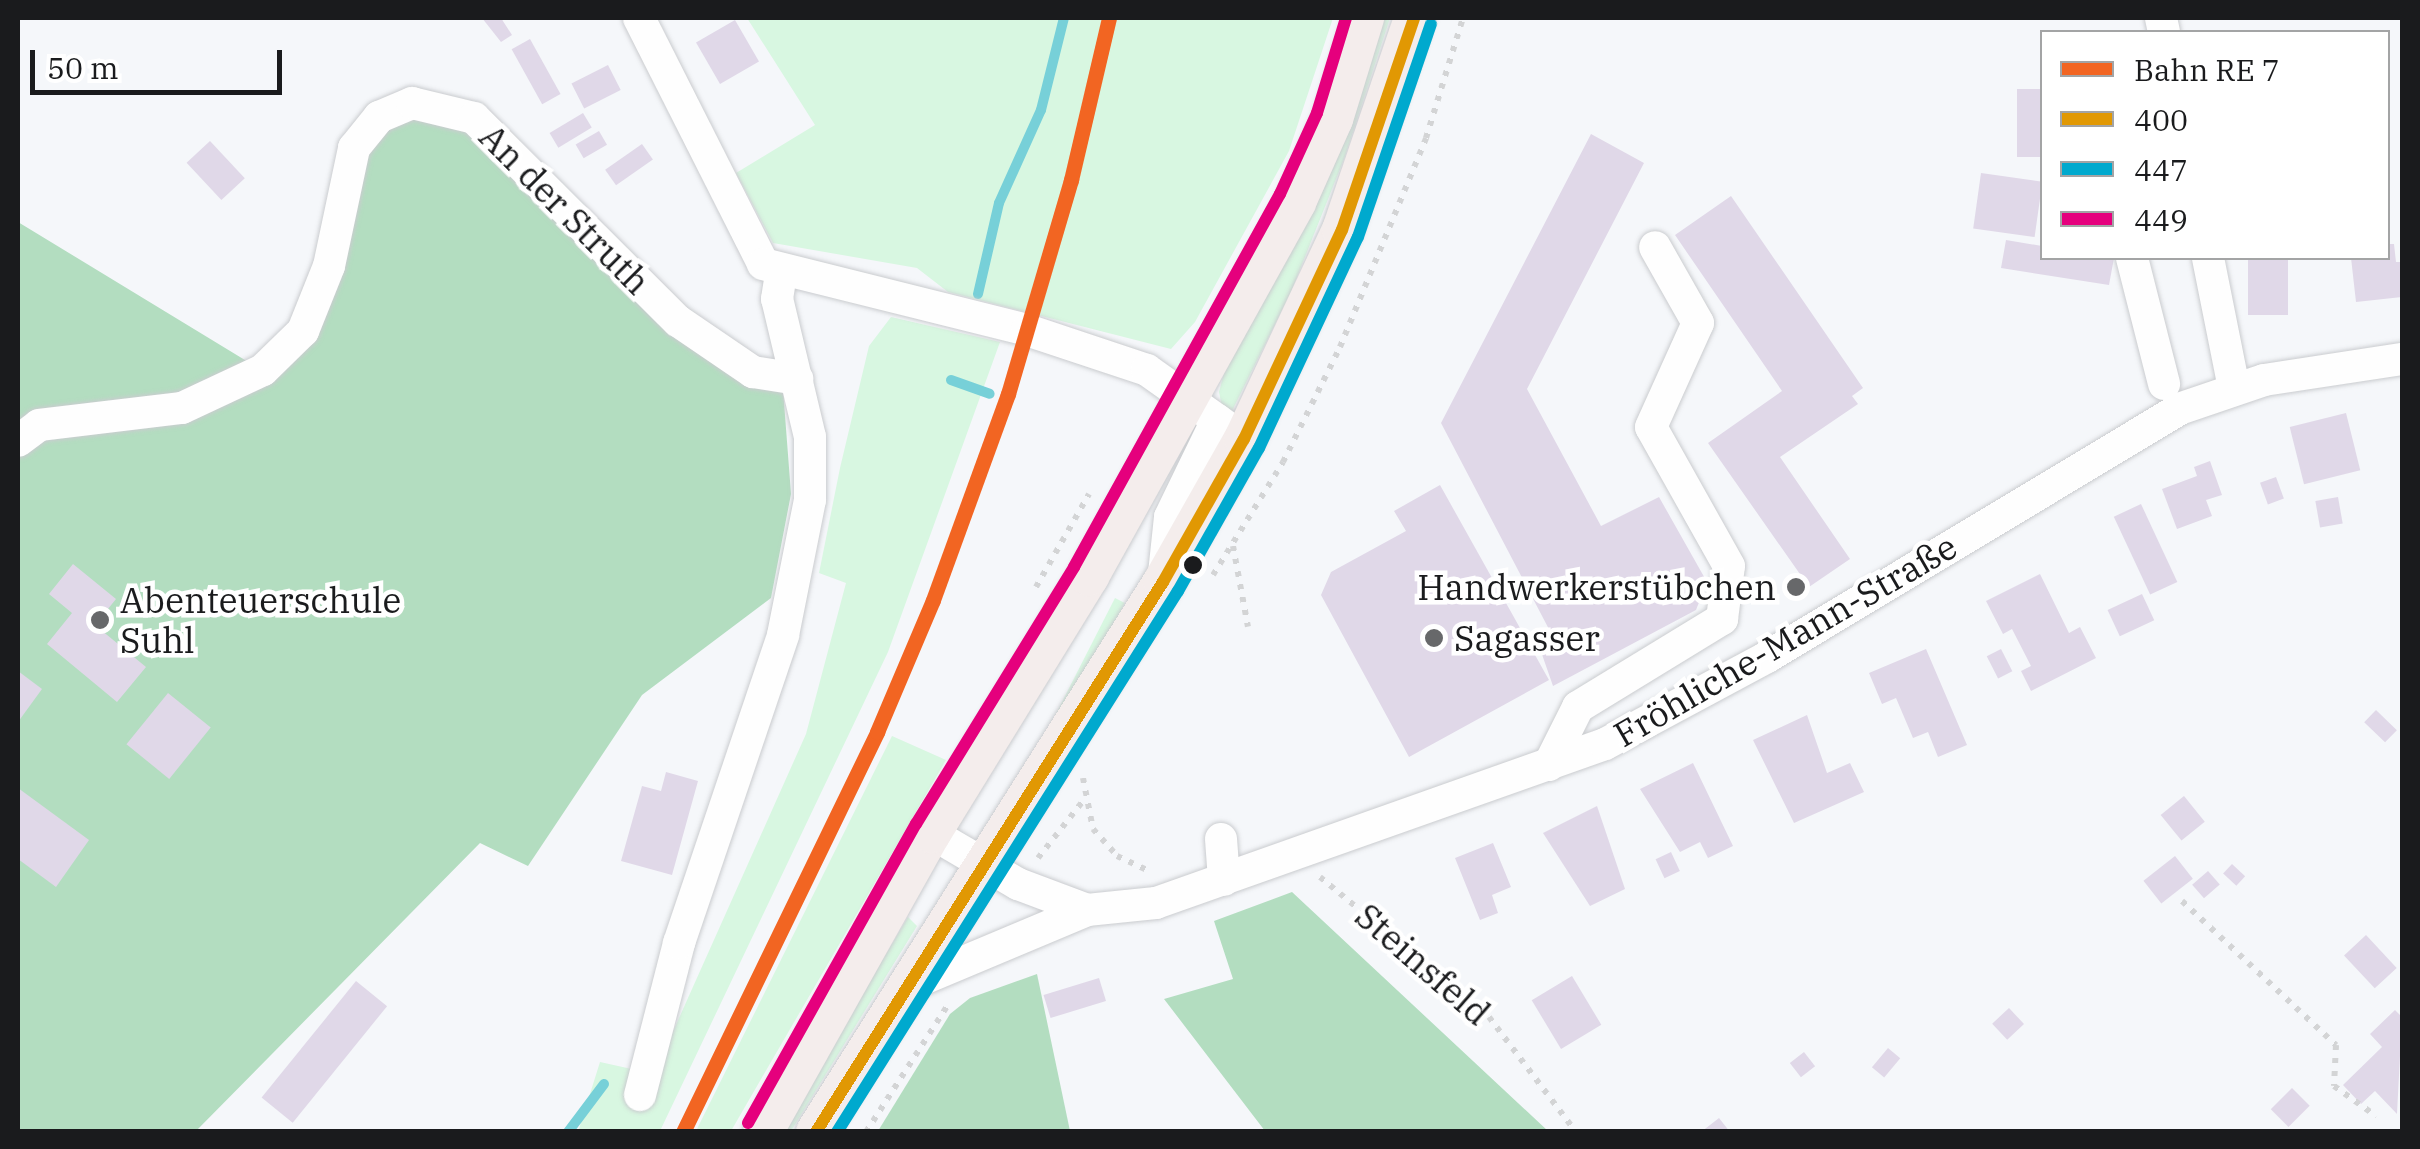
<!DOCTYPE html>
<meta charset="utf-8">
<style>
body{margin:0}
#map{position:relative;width:2420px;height:1149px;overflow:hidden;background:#f5f7fa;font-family:"IBM Plex Serif",serif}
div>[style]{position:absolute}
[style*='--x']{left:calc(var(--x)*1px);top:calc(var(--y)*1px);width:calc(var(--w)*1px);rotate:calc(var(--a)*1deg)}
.green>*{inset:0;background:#d8f7e1;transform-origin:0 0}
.forest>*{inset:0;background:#b3ddc0}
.stream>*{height:10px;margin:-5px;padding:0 5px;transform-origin:5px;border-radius:5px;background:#77d0d8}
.building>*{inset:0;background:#e0d8e8;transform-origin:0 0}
.path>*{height:6px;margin-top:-3px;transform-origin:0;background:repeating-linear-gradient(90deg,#d3d4d5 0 5px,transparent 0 13px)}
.roads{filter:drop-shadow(0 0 2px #cacccf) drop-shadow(0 0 2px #cacccf)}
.minor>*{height:32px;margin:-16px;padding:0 16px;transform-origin:16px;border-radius:16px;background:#fefefe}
.major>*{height:40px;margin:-20px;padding:0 20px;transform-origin:20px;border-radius:20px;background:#f4edec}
.bus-1>*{height:12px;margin:-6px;padding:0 6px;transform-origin:6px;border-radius:6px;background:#e19803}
.bus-2>*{height:12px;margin:-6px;padding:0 6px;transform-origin:6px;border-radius:6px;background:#00a9ce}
.bus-3>*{height:12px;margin:-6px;padding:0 6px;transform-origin:6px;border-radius:6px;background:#e5007d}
.rail-1>*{height:15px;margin:-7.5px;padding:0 7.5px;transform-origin:7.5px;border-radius:7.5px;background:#f26522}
.dots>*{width:28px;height:28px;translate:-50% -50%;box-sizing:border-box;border:5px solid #fff;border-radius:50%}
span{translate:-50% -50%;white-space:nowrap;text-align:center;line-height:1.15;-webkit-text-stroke:9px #fff;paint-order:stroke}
.street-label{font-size:35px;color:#1a1b1d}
.poi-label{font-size:35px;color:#1a1b1d}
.right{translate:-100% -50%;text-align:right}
.left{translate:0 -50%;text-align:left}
.frame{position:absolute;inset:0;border:20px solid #1a1b1d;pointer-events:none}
.legend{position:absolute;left:2040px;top:30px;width:350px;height:230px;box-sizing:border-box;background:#fff;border:2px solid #a3a4a5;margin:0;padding:12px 18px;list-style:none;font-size:30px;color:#1a1b1d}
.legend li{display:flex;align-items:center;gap:20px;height:50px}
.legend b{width:50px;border:2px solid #a3a4a5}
.scale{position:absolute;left:30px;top:50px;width:252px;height:45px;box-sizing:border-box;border:5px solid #1a1b1d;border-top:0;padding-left:12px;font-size:30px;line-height:35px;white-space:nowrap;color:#1a1b1d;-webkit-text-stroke:8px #fff;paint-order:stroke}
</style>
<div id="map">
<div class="green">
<div style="clip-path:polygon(747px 18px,1333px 18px,1289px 151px,1195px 322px,1171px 349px,948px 292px,917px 268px,773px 243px,736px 173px,815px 125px)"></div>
<div style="clip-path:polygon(1383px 18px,1390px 18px,1344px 159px,1291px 292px,1230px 415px,1223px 412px,1219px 392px,1225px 369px)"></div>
<div style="clip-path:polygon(891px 317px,1000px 342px,888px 652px,660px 1131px,578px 1132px,600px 1062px,654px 1074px,806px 734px,846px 583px,819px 573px,840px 468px,869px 346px)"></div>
<div style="left:1115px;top:598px;width:11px;height:146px;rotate:27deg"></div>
<div style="clip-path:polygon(892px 736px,946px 760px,731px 1131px,696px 1131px)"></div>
<div style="clip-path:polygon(908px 917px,917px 926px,791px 1131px,780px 1132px)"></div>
</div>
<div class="forest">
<div style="clip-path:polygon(411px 119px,470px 129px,783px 389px,791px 494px,771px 598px,642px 695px,528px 866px,480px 843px,196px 1131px,18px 1131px,18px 222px,273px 377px,366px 152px,386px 130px)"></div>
<div style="clip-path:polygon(1292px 892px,1548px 1131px,1265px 1131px,1164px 999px,1233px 979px,1214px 921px)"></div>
<div style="clip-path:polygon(1037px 974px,1070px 1131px,878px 1131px,950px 1014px,970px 998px)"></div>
</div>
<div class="stream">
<div style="--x:978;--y:294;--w:93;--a:-77"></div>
<div style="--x:999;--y:203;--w:102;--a:-65.7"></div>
<div style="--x:1041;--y:110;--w:95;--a:-76"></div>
<div style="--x:951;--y:380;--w:41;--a:19.7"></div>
<div style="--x:568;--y:1132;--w:60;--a:-53.1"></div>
</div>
<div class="building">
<div style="clip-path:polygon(482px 18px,501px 18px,512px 35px,501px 42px)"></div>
<div style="left:735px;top:20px;width:48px;height:45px;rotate:60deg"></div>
<div style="left:530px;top:39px;width:63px;height:21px;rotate:61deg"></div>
<div style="left:608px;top:65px;width:28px;height:41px;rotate:63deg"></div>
<div style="left:2017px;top:89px;width:25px;height:68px"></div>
<div style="left:583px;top:113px;width:17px;height:39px;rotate:59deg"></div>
<div style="left:599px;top:131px;width:16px;height:27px;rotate:60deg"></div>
<div style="clip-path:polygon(1591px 134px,1644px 163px,1527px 389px,1601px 526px,1659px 497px,1707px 582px,1696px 610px,1553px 686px,1538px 643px,1552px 635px,1441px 423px)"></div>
<div style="left:210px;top:141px;width:51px;height:32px;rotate:47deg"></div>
<div style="left:642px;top:144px;width:19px;height:45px;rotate:55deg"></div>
<div style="left:1981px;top:173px;width:62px;height:56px;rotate:8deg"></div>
<div style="clip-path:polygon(1731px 196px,1863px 388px,1852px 396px,1858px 404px,1780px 457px,1850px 559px,1809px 587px,1708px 443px,1782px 391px,1675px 235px)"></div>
<div style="clip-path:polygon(2006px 240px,2042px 246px,2042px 258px,2114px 258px,2109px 285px,2001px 268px)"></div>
<div style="clip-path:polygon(2388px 244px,2394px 244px,2396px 262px,2402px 262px,2402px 297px,2356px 302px,2351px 258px,2388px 258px)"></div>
<div style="left:2248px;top:258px;width:40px;height:57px"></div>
<div style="left:2346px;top:413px;width:59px;height:58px;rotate:76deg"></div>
<div style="clip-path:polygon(2210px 461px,2222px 495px,2206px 500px,2212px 516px,2177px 529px,2162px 489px,2197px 476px,2194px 467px)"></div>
<div style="left:2276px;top:477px;width:23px;height:17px;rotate:70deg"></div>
<div style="clip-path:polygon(1440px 485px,1549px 680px,1409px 757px,1321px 595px,1331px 572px,1406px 531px,1394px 511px)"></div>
<div style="left:2338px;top:497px;width:27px;height:23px;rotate:80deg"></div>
<div style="left:2141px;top:504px;width:86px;height:30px;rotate:65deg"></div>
<div style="clip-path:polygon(73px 564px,116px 599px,95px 625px,146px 667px,117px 702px,47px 644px,72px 613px,49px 594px)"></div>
<div style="clip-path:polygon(2040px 574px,2069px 633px,2080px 627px,2096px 658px,2031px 691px,2021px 671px,2031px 666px,2012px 629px,2003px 634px,1986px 601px)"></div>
<div style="left:2142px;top:594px;width:29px;height:38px;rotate:65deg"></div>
<div style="clip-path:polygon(1926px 649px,1967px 745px,1938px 757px,1928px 732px,1913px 738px,1896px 698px,1882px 704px,1869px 673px)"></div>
<div style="left:2001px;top:649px;width:25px;height:16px;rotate:63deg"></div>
<div style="clip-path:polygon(18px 671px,42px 689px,18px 722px)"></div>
<div style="left:168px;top:693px;width:55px;height:66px;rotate:39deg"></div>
<div style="left:2376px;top:710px;width:29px;height:17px;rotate:44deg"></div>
<div style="clip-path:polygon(1807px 715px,1827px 773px,1850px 763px,1864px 792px,1794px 823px,1753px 740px)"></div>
<div style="clip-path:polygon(1693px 763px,1733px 846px,1708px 858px,1700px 842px,1680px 852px,1640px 789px)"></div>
<div style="clip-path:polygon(666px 772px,698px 781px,672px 875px,621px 861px,642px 786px,661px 791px)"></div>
<div style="clip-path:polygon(18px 788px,89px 840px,56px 887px,18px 859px)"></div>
<div style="left:2184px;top:796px;width:33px;height:30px;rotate:51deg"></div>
<div style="clip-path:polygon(1597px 806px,1625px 889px,1590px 906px,1543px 833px)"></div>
<div style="clip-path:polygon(1493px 843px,1511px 887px,1492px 895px,1498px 913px,1480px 920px,1455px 858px)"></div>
<div style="left:1671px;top:852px;width:21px;height:17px;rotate:65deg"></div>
<div style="left:2175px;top:856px;width:29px;height:40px;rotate:52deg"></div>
<div style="left:2232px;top:864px;width:18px;height:13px;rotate:43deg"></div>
<div style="left:2208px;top:871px;width:18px;height:21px;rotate:49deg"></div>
<div style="left:2366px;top:935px;width:45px;height:30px;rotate:47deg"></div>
<div style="left:1572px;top:976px;width:57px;height:47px;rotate:59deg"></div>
<div style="left:1099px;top:978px;width:24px;height:58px;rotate:73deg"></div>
<div style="left:356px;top:981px;width:40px;height:150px;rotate:39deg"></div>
<div style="left:2009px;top:1008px;width:22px;height:23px;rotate:47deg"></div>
<div style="clip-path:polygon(2395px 1010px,2402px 1017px,2397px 1114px,2375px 1091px,2361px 1104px,2343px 1085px,2382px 1047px,2370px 1034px)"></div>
<div style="left:1888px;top:1048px;width:16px;height:25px;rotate:40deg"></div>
<div style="left:1804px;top:1052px;width:18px;height:18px;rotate:52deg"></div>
<div style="left:2292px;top:1088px;width:25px;height:30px;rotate:45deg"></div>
<div style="clip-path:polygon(1719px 1118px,1730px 1132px,1701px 1132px)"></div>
</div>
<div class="path">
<div style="--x:1233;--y:546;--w:82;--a:79.5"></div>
<div style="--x:1213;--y:575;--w:133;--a:-58.2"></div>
<div style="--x:1283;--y:462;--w:128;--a:-63.6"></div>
<div style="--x:1340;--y:347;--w:226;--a:-67.6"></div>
<div style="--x:1426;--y:138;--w:126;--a:-72.9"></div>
<div style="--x:1036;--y:587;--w:107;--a:-60.3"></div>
<div style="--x:1083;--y:778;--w:52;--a:78.9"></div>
<div style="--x:1093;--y:829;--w:36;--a:48"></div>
<div style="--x:1117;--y:856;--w:33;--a:25"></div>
<div style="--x:1038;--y:858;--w:73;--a:-51.7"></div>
<div style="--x:1320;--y:877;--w:219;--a:39.6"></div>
<div style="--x:1489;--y:1017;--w:144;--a:52.9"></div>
<div style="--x:2182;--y:901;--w:211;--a:43.1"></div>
<div style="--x:2336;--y:1045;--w:41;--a:92.8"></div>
<div style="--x:2334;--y:1086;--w:52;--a:35.5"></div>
<div style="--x:866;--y:1132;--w:153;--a:-57.2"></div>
</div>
<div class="roads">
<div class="minor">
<div style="--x:639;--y:18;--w:275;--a:63.2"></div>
<div style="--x:763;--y:264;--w:272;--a:14"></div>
<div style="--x:1027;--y:330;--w:126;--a:18.4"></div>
<div style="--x:1147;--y:370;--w:119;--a:35.4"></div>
<div style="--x:2161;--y:18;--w:14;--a:78"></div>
<div style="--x:2132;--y:258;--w:130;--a:75.7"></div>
<div style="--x:2208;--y:258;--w:133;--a:78.7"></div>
<div style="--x:18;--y:441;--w:26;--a:-37"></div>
<div style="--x:39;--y:425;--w:144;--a:-6.8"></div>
<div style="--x:182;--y:408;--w:89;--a:-25.1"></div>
<div style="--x:263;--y:370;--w:56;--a:-44.3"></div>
<div style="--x:303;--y:331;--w:70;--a:-68.2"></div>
<div style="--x:329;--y:266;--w:121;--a:-78"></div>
<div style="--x:354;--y:148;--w:40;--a:-51"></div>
<div style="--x:379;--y:117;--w:36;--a:-23"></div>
<div style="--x:412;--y:103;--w:64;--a:13.6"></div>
<div style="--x:474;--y:118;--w:288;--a:44.9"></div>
<div style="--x:678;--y:321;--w:91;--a:34.2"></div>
<div style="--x:753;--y:372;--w:45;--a:9"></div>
<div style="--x:1164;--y:574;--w:57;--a:-84"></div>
<div style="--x:1170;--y:517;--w:108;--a:-64.1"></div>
<div style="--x:1549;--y:765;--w:65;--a:-63.4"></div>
<div style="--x:1578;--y:707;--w:169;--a:-31.4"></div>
<div style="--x:1722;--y:619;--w:53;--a:-82.5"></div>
<div style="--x:1729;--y:566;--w:159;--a:-119.3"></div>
<div style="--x:1651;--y:427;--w:114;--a:-65.7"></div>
<div style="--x:1698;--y:323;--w:87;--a:-119.5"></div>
<div style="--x:931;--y:833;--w:101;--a:30.4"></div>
<div style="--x:1018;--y:884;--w:74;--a:20.6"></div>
<div style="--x:1087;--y:910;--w:69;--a:-5.8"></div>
<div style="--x:1156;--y:903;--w:476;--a:-19.5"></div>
<div style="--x:1605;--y:744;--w:184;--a:-28.2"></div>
<div style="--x:1767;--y:657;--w:481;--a:-31"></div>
<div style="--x:2179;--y:409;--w:90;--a:-18.8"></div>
<div style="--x:2264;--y:380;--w:140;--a:-8.7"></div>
<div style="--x:1221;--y:839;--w:41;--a:85.8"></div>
<div style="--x:904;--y:987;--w:199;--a:-22.8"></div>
<div style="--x:640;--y:1095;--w:157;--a:-75.6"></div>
<div style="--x:679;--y:943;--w:325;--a:-71.3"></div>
<div style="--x:783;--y:635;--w:138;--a:-78.7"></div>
<div style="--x:810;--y:500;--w:63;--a:-90"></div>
<div style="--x:810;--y:437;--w:142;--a:-103.4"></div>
<div style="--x:777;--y:299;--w:26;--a:-81"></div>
</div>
<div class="major">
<div style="--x:763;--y:1132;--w:343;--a:-60.7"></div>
<div style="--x:931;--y:833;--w:302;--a:-58.4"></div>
<div style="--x:1089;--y:576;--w:427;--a:-61"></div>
<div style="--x:1296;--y:202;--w:91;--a:-66"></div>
<div style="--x:1333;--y:119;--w:106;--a:-72.9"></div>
<div style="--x:816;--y:1132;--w:650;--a:-57.75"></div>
<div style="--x:1163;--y:582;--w:164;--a:-60.5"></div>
<div style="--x:1244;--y:439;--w:231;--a:-64.9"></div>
<div style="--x:1342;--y:230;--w:224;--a:-71.2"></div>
</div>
</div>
<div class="bus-1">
<div style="--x:816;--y:1132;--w:650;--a:-57.75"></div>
<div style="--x:1163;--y:582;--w:164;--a:-60.5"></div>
<div style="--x:1244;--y:439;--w:231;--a:-64.9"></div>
<div style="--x:1342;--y:230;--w:224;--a:-71.2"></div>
</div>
<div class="bus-2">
<div style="--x:837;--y:1132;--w:640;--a:-57.78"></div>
<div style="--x:1178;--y:591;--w:164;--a:-60.5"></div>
<div style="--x:1259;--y:448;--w:233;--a:-64.9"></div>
<div style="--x:1358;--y:237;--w:225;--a:-71.1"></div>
</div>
<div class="bus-3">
<div style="--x:748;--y:1123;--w:343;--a:-60.7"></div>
<div style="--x:916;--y:824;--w:302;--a:-58.4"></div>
<div style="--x:1074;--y:567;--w:426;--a:-61.1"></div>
<div style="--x:1280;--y:194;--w:89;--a:-65.4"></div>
<div style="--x:1317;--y:113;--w:99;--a:-73"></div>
</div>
<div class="rail-1">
<div style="--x:683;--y:1132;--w:445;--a:-64.1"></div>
<div style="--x:877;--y:732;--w:143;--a:-67"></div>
<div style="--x:933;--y:600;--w:219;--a:-70"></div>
<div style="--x:1008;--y:394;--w:223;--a:-73.6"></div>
<div style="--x:1071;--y:180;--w:166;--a:-76.8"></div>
</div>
<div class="dots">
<div style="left:1193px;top:565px;background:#1a1b1d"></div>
<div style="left:1796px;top:587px;background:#67686a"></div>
<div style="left:100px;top:620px;background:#67686a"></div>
<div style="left:1434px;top:638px;background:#67686a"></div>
</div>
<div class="street-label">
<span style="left:565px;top:209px;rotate:45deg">An der Struth</span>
<span style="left:1785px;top:640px;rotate:-30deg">Fröhliche-Mann-Straße</span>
<span style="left:1423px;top:964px;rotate:41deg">Steinsfeld</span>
</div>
<div class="poi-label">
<span class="right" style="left:1776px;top:587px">Handwerkerstübchen</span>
<span class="left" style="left:120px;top:620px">Abenteuerschule<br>Suhl</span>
<span class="left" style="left:1454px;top:638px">Sagasser</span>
</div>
<div class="frame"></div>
<ul class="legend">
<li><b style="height:12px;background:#f26522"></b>Bahn RE 7</li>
<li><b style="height:12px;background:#e19803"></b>400</li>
<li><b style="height:12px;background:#00a9ce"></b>447</li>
<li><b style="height:12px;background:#e5007d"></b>449</li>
</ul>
<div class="scale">50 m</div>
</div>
